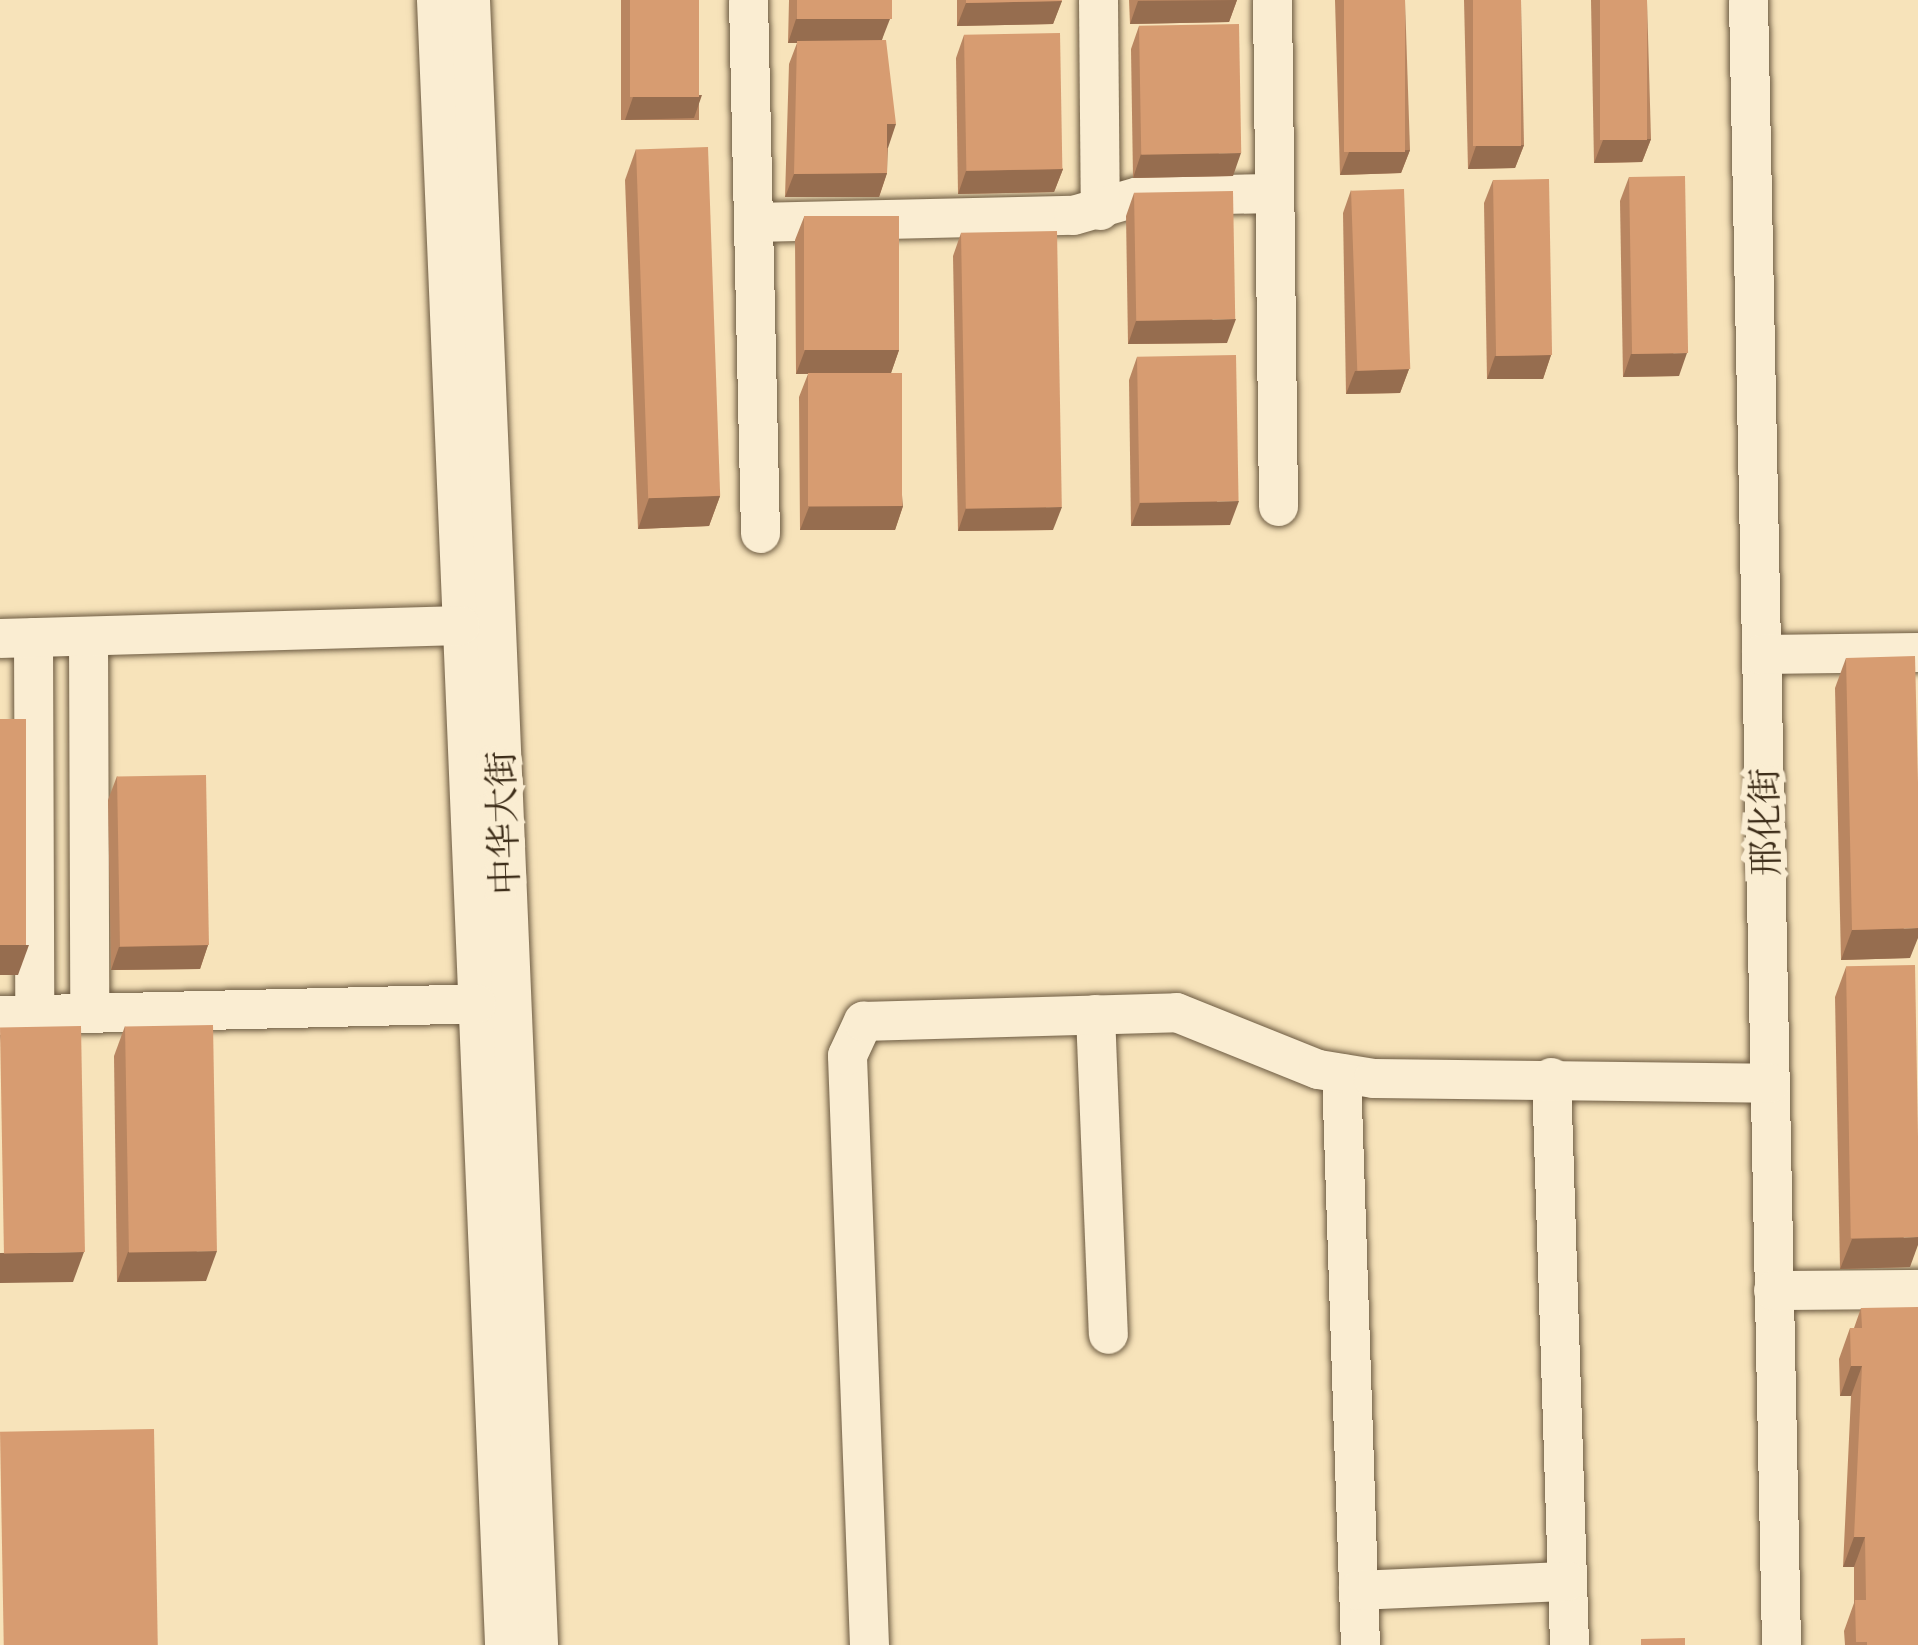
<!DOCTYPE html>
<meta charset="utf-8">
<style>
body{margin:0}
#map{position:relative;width:1918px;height:1645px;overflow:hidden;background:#f7e3ba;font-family:Alegreya,"Noto Serif SC",serif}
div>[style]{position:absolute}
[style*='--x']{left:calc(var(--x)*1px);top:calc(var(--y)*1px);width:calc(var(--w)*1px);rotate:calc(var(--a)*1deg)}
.roads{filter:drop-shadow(0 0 3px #6c5a41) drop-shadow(0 0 3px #6c5a41)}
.minor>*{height:39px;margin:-19.5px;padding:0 19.5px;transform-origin:19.5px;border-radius:19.5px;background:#faedd2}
.wall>*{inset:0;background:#b98661;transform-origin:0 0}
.shaded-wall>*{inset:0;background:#966d4f}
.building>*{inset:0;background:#d79c71;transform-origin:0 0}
span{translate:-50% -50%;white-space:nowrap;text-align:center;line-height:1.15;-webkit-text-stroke:12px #faedd2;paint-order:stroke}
.street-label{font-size:36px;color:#3d2d19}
</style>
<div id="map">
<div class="roads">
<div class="minor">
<div style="--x:436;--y:0;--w:1646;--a:87.63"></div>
<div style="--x:470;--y:0;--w:1646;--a:87.63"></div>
<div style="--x:748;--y:0;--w:533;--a:88.71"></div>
<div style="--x:1098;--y:0;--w:210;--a:89.5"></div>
<div style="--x:1272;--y:0;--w:506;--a:89.32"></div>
<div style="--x:1748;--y:0;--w:1645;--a:88.85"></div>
<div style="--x:753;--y:222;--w:320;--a:-1.3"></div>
<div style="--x:1073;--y:215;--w:68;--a:-16.3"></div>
<div style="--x:1138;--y:196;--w:136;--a:-1.3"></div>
<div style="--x:88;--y:636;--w:376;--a:89.8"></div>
<div style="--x:33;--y:637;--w:377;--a:89.8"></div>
<div style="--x:0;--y:638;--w:460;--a:-1.6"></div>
<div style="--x:1761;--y:654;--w:157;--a:-0.7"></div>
<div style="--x:1095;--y:1014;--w:320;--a:87.7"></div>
<div style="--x:0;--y:1015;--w:476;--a:-1.4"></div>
<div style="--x:1341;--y:1073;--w:572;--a:88.1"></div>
<div style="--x:1551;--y:1077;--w:568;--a:88.18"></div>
<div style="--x:1773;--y:1290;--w:145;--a:-0.4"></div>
<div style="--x:1358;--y:1590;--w:209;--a:-2.5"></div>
<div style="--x:869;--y:1645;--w:590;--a:-92.14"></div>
<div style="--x:847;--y:1055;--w:38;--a:-65"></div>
<div style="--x:863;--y:1021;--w:313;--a:-1.6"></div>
<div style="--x:1176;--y:1012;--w:153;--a:21.9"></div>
<div style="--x:1318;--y:1069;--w:56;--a:9.3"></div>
<div style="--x:1373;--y:1078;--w:397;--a:0.7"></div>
</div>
</div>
<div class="wall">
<div style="left:621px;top:0;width:78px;height:120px"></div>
<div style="clip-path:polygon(789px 0,892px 0,882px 40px,888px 148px,887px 173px,879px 197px,785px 197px,789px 64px,797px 43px,788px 43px)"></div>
<div style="clip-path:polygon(957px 0,1062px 0,1053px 24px,957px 26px)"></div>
<div style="clip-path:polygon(1129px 0,1237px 0,1229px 22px,1130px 24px)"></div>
<div style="clip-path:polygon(1335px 0,1405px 0,1410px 150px,1401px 173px,1340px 175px)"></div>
<div style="clip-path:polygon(1464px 0,1521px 0,1524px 145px,1515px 168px,1468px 169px)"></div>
<div style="clip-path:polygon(1591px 0,1647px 0,1651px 139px,1642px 162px,1594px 163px)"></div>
<div style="clip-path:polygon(1139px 26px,1233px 176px,1133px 178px,1131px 49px)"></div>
<div style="clip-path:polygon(964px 35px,1063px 169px,1054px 192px,958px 194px,956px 58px)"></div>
<div style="clip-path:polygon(636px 149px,720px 496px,709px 526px,638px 529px,625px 180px)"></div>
<div style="clip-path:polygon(1629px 177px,1679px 376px,1623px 377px,1620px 201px)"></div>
<div style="clip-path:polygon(1493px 180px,1551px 355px,1543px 379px,1487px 379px,1484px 203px)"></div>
<div style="clip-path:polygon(1351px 190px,1409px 369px,1400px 393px,1346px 394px,1343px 213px)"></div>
<div style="clip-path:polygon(1134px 193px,1227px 343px,1128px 344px,1126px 216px)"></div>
<div style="clip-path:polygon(804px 217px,899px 350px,891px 373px,903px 506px,895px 530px,800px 530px,799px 397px,808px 374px,862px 373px,796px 374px,795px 240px)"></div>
<div style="clip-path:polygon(961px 233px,1053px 530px,958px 531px,953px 256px)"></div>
<div style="clip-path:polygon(1137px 357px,1230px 525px,1131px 526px,1129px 380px)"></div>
<div style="clip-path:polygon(1846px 658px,1910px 958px,1841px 960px,1835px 688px)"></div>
<div style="clip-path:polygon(117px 776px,208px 945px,200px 969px,111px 970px,108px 800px)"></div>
<div style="clip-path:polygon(1846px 967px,1910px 1267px,1840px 1269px,1835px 997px)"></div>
<div style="clip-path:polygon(125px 1026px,206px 1281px,117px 1282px,114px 1056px)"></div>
<div style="clip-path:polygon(1861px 1308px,1918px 1645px,1845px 1645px,1844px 1631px,1854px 1603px,1854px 1567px,1843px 1567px,1851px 1396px,1840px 1396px,1839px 1359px,1850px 1328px,1854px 1328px)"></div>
</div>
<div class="shaded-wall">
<div style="clip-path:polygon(1237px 0,1229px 22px,1130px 24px,1138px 1px)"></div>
<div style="clip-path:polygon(1062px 1px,1053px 24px,957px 26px,966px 3px)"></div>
<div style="clip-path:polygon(796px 19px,890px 19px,881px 42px,788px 43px)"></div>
<div style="clip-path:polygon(702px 95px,694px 118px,625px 120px,633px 97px)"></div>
<div style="clip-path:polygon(887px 124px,896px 124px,888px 148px,878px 148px)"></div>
<div style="clip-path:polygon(1651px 139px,1642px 162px,1594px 163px,1603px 140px)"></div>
<div style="clip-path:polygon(1524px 145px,1515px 168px,1468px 169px,1476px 146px)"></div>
<div style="clip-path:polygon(1410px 150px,1401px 173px,1340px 175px,1349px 152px)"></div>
<div style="clip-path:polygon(1241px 153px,1233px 176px,1133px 178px,1141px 154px)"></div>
<div style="clip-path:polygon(1063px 169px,1054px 192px,958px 194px,966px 171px)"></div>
<div style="clip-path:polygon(887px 173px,879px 197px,785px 197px,794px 174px)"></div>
<div style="clip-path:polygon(1236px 319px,1227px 343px,1128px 344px,1136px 321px)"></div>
<div style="clip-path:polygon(805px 350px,899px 350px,891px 373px,796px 374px)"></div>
<div style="clip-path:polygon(1687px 353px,1679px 376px,1623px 377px,1631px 354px)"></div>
<div style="clip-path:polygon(1551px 355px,1543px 379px,1487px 379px,1495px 356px)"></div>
<div style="clip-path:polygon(1409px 369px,1400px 393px,1346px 394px,1355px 371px)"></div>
<div style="clip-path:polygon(720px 496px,709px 526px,638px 529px,649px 498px)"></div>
<div style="clip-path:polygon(1239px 501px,1230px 525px,1131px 526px,1140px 503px)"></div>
<div style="clip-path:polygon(903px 506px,895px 530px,800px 530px,809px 507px)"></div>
<div style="clip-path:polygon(1062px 507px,1053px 530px,958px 531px,966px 508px)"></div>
<div style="clip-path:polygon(1918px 928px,1918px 938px,1910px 958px,1841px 960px,1852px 930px)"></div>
<div style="clip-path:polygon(0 945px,29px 945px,18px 975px,0 975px)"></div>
<div style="clip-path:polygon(208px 945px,200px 969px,111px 970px,119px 947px)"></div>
<div style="clip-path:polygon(1918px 1237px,1918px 1245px,1910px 1267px,1840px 1269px,1852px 1239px)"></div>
<div style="clip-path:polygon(217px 1251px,206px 1281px,117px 1282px,128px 1252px)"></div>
<div style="clip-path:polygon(84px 1252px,73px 1282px,0 1283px,0 1253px)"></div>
<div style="clip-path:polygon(1851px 1366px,1862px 1366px,1851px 1396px,1840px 1396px)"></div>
<div style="clip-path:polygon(1854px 1537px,1865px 1537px,1854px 1567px,1843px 1567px)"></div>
</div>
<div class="building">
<div style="left:630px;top:0;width:69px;height:97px"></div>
<div style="left:797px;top:0;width:95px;height:19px"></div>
<div style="clip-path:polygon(966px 0,1062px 0,1062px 1px,966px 3px)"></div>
<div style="left:1344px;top:0;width:61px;height:152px"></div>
<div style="left:1473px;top:0;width:48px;height:146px"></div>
<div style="left:1600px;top:0;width:47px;height:140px"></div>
<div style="left:1239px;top:24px;width:129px;height:100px;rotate:89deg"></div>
<div style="left:1060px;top:33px;width:136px;height:96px;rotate:89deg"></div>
<div style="clip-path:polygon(886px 40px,896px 124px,887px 124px,887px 173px,794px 174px,797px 41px)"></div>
<div style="left:708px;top:147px;width:349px;height:72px;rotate:88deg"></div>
<div style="left:1685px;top:176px;width:177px;height:56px;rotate:89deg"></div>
<div style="left:1549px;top:179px;width:176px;height:56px;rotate:89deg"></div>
<div style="left:1404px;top:189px;width:180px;height:53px;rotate:88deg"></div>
<div style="left:1233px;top:191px;width:128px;height:99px;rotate:89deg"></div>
<div style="left:899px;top:216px;width:134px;height:95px;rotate:90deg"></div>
<div style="left:1057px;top:231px;width:276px;height:96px;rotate:89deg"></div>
<div style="left:1236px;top:355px;width:146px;height:99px;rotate:89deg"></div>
<div style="left:902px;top:373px;width:133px;height:94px;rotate:90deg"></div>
<div style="clip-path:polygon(1915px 656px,1918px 783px,1918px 928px,1852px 930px,1846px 658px)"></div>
<div style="left:0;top:719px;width:26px;height:226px"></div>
<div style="left:206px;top:775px;width:170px;height:89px;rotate:89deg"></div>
<div style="left:1915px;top:965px;width:272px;height:69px;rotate:89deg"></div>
<div style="left:213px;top:1025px;width:226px;height:88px;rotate:89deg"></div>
<div style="left:81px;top:1026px;width:226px;height:81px;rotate:89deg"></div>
<div style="clip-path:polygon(1918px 1307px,1918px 1645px,1867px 1645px,1867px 1642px,1856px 1642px,1855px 1600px,1866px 1600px,1865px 1537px,1854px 1537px,1862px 1366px,1851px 1366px,1850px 1328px,1862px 1328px,1861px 1308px)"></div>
<div style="left:154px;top:1429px;width:216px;height:154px;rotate:89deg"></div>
<div style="clip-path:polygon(1685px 1638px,1685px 1645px,1641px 1645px,1641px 1639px)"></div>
</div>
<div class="street-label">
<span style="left:1765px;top:822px;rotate:-91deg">邢化街</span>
<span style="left:503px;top:823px;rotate:-92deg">中华大街</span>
</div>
</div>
